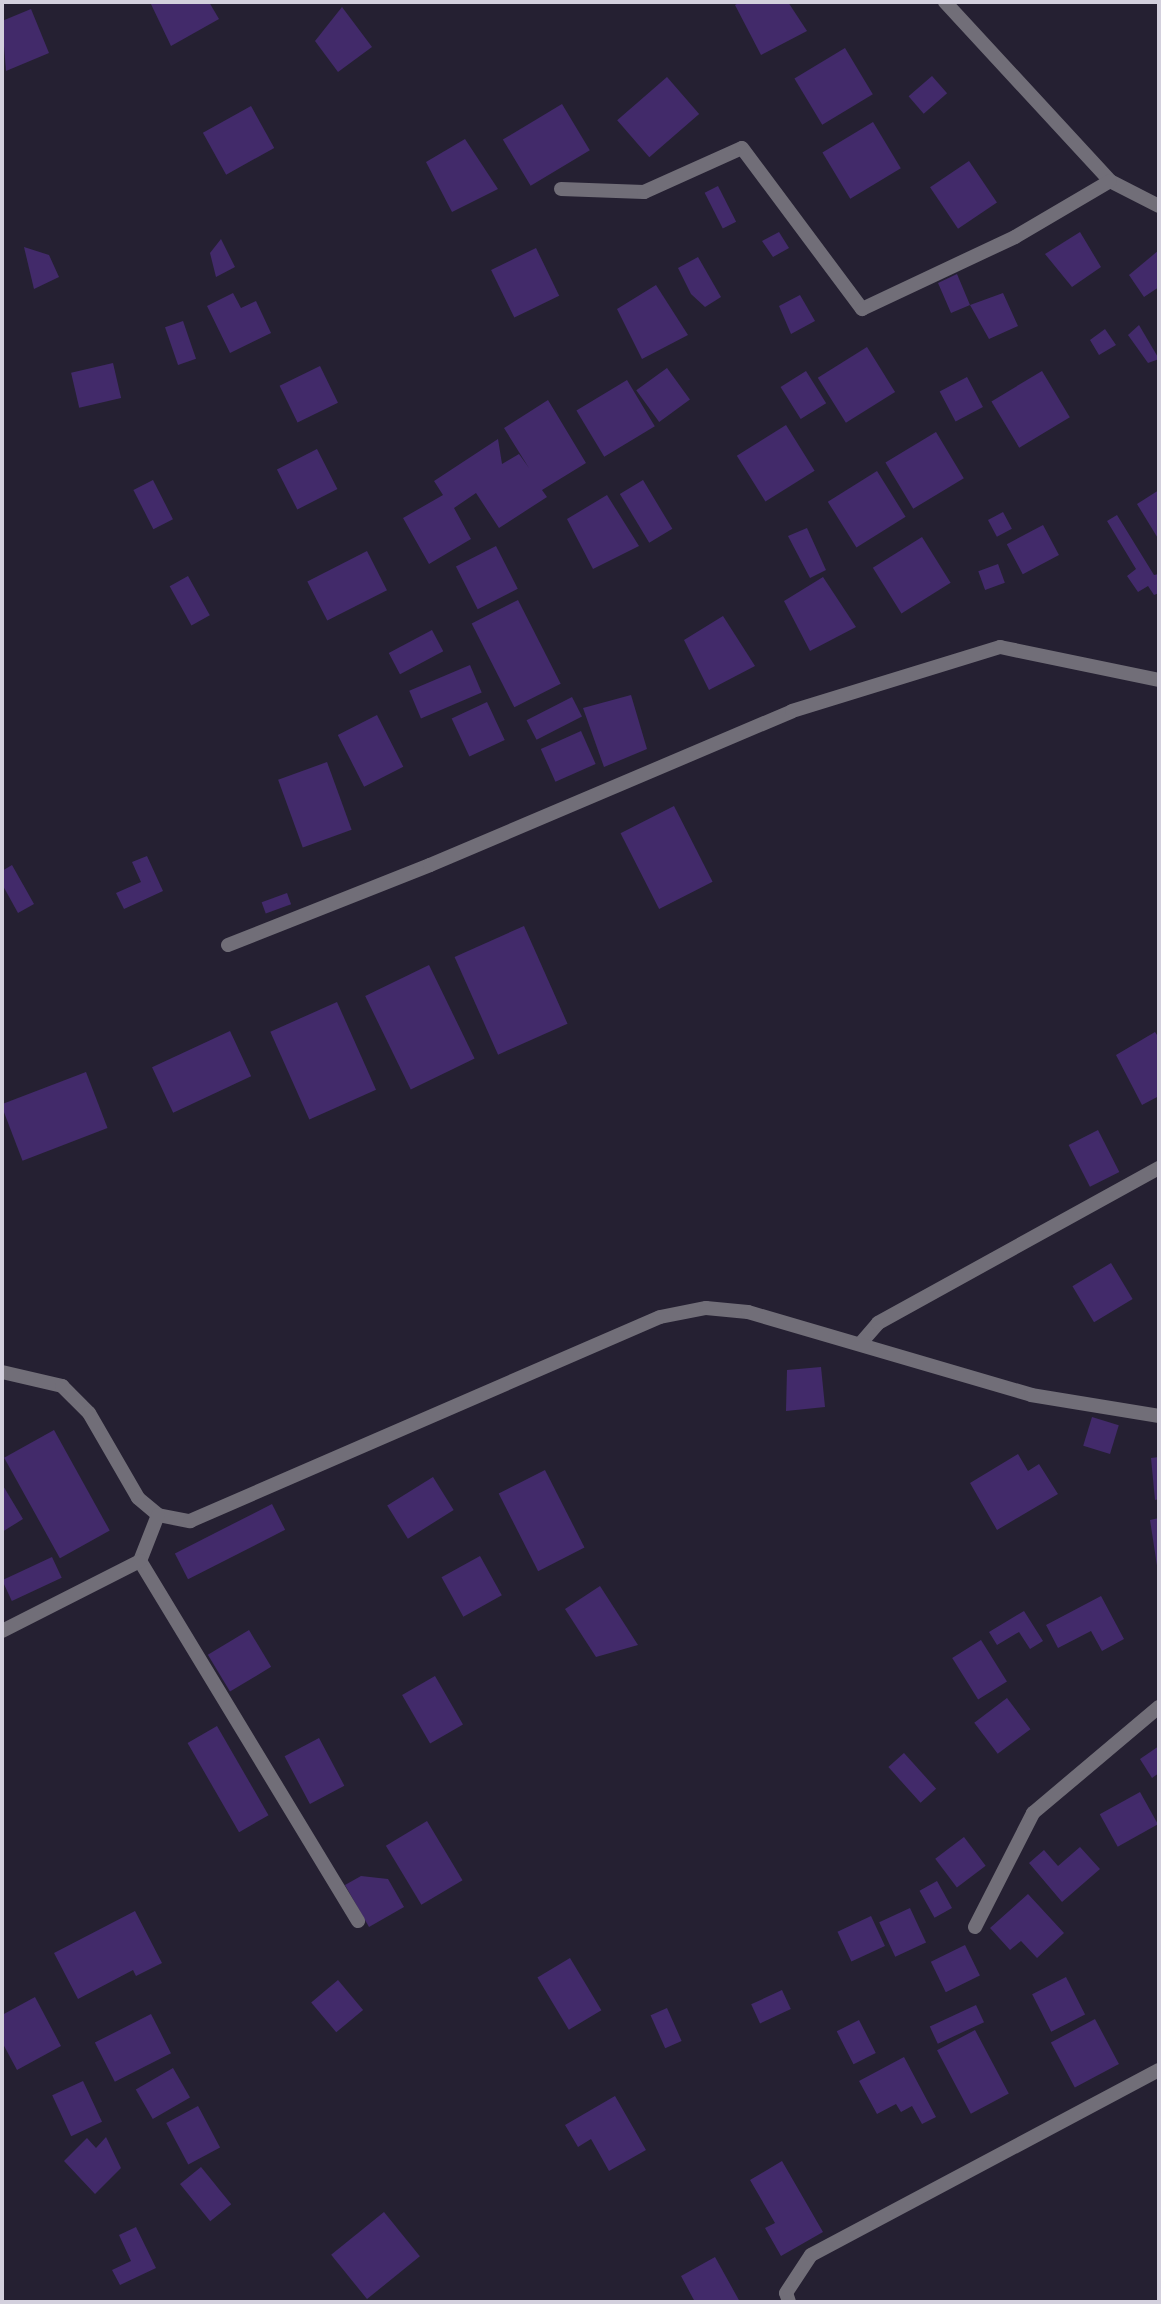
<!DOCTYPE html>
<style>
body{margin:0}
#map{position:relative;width:1161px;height:2304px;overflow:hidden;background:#252032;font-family:"IBM Plex Sans",sans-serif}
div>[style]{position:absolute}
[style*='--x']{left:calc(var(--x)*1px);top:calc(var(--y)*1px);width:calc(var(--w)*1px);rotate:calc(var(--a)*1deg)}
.building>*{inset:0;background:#422a6a;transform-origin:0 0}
.minor>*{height:14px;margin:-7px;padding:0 7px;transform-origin:7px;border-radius:7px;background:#716e78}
span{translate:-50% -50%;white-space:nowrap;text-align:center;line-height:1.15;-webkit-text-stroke:6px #0d0b13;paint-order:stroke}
.frame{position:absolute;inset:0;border:4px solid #d3d0dd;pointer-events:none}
</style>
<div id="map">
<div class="building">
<div style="clip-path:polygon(150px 2px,209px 2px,219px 19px,171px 46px)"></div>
<div style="clip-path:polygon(740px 2px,788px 2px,807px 31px,761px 55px,735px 5px)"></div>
<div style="clip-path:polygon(342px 7px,372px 47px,338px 72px,315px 41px)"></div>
<div style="clip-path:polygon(31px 9px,49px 53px,6px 71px,2px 21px)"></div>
<div style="left:845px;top:48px;width:54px;height:59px;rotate:59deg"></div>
<div style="left:932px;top:76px;width:23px;height:31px;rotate:49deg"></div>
<div style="left:667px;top:77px;width:49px;height:66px;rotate:49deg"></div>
<div style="left:562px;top:104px;width:54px;height:69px;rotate:59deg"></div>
<div style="left:251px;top:106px;width:48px;height:55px;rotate:61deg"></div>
<div style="left:873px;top:122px;width:54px;height:59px;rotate:59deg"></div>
<div style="clip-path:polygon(465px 139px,498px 189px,452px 212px,426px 162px)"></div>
<div style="left:969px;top:161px;width:50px;height:47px;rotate:56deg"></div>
<div style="left:718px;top:186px;width:40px;height:15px;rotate:63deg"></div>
<div style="clip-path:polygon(779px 232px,789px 248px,773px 257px,762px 241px)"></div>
<div style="clip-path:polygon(1080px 232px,1101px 267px,1072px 287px,1045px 254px)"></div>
<div style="clip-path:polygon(221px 239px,235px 267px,216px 277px,210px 253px)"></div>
<div style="clip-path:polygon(24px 247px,49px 255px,59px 277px,34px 289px)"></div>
<div style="left:536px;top:248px;width:53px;height:50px;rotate:64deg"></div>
<div style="clip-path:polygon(1159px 250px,1159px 287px,1144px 297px,1129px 275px)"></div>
<div style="clip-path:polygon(698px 257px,721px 297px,705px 307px,691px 294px,678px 268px)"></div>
<div style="clip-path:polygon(957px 274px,970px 305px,1003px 293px,1018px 326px,989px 339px,970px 305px,951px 313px,938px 283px)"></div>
<div style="clip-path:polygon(656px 285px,688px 335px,642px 359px,617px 309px)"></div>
<div style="clip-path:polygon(233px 293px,241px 308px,256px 301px,271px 333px,230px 353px,207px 306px)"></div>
<div style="clip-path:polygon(800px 295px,815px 321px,791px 334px,779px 306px)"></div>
<div style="left:183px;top:321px;width:40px;height:19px;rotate:71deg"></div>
<div style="clip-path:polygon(1139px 325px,1159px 359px,1148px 363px,1128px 335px)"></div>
<div style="clip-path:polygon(1105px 329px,1116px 345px,1099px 355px,1090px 340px)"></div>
<div style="left:867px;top:347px;width:53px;height:58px;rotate:58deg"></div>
<div style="left:113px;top:363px;width:36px;height:43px;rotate:77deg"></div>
<div style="left:320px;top:366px;width:41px;height:45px;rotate:64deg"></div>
<div style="left:667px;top:368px;width:39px;height:38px;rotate:54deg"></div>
<div style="left:806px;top:371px;width:38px;height:30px;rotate:58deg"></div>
<div style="left:1042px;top:371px;width:54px;height:59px;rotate:59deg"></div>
<div style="left:967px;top:377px;width:34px;height:31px;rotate:62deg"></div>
<div style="left:627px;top:380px;width:54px;height:59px;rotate:59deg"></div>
<div style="clip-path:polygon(548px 400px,586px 463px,542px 490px,547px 497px,499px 528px,476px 493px,454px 508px,471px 539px,429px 564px,403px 518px,443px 495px,434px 481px,498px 439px,502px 464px,519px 454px,529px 468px,504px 428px)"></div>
<div style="left:786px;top:425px;width:54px;height:58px;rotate:58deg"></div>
<div style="left:936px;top:432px;width:54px;height:59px;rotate:59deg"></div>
<div style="left:317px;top:449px;width:45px;height:45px;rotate:63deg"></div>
<div style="left:877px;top:471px;width:54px;height:58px;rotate:58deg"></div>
<div style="left:153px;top:480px;width:44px;height:22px;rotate:63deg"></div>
<div style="left:643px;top:480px;width:57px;height:27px;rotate:59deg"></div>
<div style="clip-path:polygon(1159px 490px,1159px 540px,1137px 504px)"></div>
<div style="clip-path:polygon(607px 495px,639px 546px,593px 569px,567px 519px)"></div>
<div style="left:1003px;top:512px;width:19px;height:17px;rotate:62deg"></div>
<div style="clip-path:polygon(1117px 515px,1154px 575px,1159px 574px,1159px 593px,1154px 595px,1148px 586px,1138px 592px,1127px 576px,1136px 569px,1107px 521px)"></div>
<div style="left:1043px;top:525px;width:34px;height:41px;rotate:62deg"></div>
<div style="clip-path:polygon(807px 528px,826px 570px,810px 578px,788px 536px)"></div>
<div style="left:922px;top:537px;width:54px;height:58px;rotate:58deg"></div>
<div style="left:496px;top:546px;width:48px;height:45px;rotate:63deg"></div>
<div style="left:367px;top:551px;width:44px;height:67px;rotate:63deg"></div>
<div style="left:998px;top:564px;width:20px;height:21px;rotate:70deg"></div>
<div style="left:188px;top:576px;width:45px;height:21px;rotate:61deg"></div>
<div style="clip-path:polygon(823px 577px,856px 627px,810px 651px,784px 601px)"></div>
<div style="left:518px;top:600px;width:94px;height:52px;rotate:63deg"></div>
<div style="clip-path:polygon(723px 616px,755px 666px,709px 690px,684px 640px)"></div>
<div style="left:432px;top:630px;width:24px;height:49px;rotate:62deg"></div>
<div style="left:470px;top:665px;width:30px;height:66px;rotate:67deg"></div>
<div style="clip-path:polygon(631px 695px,647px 749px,604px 767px,583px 708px)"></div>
<div style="left:572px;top:697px;width:22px;height:51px;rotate:63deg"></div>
<div style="left:487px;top:702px;width:42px;height:39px;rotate:65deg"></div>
<div style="left:377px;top:715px;width:58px;height:44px;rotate:63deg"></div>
<div style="left:581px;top:731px;width:36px;height:44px;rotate:66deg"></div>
<div style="left:327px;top:762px;width:72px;height:52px;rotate:70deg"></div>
<div style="left:674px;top:806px;width:85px;height:60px;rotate:63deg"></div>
<div style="clip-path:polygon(147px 856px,163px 891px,124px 909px,116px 893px,141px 882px,132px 862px)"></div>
<div style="clip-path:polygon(12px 865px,34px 904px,18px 913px,2px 884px,2px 871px)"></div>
<div style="left:287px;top:893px;width:12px;height:27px;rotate:70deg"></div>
<div style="left:524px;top:926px;width:107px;height:76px;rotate:66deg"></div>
<div style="left:429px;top:965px;width:104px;height:71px;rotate:64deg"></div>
<div style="left:337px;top:1002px;width:96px;height:73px;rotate:66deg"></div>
<div style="left:230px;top:1031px;width:50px;height:86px;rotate:65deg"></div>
<div style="clip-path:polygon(1155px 1032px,1159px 1038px,1159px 1096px,1142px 1105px,1116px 1055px)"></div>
<div style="left:86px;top:1072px;width:60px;height:91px;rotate:69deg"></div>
<div style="left:1098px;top:1130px;width:47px;height:33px;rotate:63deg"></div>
<div style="left:1111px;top:1263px;width:42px;height:45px;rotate:59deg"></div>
<div style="clip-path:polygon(821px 1367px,825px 1407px,786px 1411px,787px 1370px)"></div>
<div style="left:1092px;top:1417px;width:28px;height:30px;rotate:17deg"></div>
<div style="left:54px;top:1430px;width:115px;height:57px;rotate:61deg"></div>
<div style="clip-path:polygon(1018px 1454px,1028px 1471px,1039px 1464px,1058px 1494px,997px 1530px,970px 1483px)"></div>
<div style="clip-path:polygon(1159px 1457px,1159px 1499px,1155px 1500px,1151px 1458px)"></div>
<div style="left:545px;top:1470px;width:87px;height:52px;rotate:63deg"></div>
<div style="left:433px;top:1477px;width:39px;height:54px;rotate:58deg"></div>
<div style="clip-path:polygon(2px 1484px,23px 1519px,2px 1532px)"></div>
<div style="left:272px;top:1504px;width:29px;height:109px;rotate:63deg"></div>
<div style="clip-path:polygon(1159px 1518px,1159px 1572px,1158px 1572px,1150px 1520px)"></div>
<div style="left:480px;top:1556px;width:45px;height:44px;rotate:61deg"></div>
<div style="left:52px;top:1557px;width:23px;height:55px;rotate:65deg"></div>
<div style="clip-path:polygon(600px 1586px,638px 1645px,596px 1657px,565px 1609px)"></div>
<div style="clip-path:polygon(1101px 1596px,1124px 1639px,1102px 1651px,1091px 1631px,1058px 1648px,1046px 1625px)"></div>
<div style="clip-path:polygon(1024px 1611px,1043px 1641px,1030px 1649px,1019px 1632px,997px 1645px,989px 1632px)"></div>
<div style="left:249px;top:1630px;width:43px;height:48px;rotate:59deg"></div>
<div style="left:981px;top:1640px;width:49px;height:34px;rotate:58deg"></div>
<div style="left:435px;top:1676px;width:56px;height:38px;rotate:60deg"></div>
<div style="left:1007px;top:1698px;width:39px;height:41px;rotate:53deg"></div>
<div style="left:217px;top:1726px;width:103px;height:34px;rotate:60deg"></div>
<div style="left:319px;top:1738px;width:54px;height:39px;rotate:62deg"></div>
<div style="clip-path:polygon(1159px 1746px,1159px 1773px,1152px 1778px,1140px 1759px)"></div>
<div style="left:904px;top:1753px;width:48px;height:21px;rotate:48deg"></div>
<div style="left:1140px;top:1792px;width:37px;height:46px;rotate:61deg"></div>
<div style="left:427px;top:1821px;width:69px;height:48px;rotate:59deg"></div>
<div style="left:964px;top:1837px;width:36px;height:36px;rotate:53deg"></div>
<div style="clip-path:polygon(1080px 1847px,1100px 1869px,1062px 1902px,1029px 1863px,1044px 1850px,1058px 1866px)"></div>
<div style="clip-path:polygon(361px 1876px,388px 1879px,404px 1907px,369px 1927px,345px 1885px)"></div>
<div style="left:937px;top:1881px;width:31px;height:20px;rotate:61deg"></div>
<div style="clip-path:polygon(1028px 1894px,1064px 1933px,1037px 1958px,1021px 1941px,1010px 1950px,990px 1928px)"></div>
<div style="left:910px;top:1908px;width:38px;height:34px;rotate:65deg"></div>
<div style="clip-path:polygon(135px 1911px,162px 1963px,136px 1976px,133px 1970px,78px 1999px,54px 1953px)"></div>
<div style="left:871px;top:1916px;width:33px;height:37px;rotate:65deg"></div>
<div style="left:965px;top:1945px;width:34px;height:38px;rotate:64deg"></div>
<div style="left:570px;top:1958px;width:61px;height:38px;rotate:59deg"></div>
<div style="left:1066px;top:1977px;width:42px;height:38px;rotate:63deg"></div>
<div style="left:338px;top:1980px;width:39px;height:35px;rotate:50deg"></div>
<div style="left:782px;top:1990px;width:21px;height:34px;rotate:65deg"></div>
<div style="clip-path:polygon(35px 1997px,61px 2046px,17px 2070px,2px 2042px,2px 2015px)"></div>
<div style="left:976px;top:2005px;width:19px;height:51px;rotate:65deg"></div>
<div style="left:667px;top:2008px;width:36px;height:18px;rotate:66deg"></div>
<div style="left:151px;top:2014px;width:44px;height:63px;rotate:63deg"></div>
<div style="left:1095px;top:2019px;width:51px;height:50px;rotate:62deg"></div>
<div style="left:859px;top:2020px;width:37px;height:25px;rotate:63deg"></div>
<div style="left:975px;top:2030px;width:72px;height:43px;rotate:62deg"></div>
<div style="clip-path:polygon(904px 2057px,936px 2117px,922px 2124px,912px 2106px,901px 2112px,896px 2104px,877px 2114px,859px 2081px)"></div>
<div style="left:173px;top:2068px;width:34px;height:43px;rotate:60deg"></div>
<div style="left:83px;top:2081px;width:45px;height:34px;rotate:65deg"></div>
<div style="clip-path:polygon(615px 2096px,646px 2150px,609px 2171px,591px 2139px,578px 2147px,565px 2125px)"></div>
<div style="left:198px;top:2106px;width:47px;height:36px;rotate:62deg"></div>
<div style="clip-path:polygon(106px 2137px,121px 2168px,95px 2194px,64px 2161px,87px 2138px,96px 2148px)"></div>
<div style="clip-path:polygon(782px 2161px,823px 2232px,781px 2256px,765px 2228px,775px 2223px,750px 2180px)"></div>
<div style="left:201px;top:2167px;width:48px;height:27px;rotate:51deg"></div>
<div style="left:384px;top:2212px;width:57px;height:68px;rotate:51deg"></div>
<div style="clip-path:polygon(136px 2227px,156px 2268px,120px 2285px,112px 2270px,131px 2261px,119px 2235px)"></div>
<div style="clip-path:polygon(715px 2257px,740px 2302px,695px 2302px,681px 2276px)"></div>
</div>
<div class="minor">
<div style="--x:945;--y:2;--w:243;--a:47.3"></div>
<div style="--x:1110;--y:181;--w:55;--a:27"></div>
<div style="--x:561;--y:189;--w:83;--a:2.1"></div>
<div style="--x:644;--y:192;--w:107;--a:-24.2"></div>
<div style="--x:742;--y:148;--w:201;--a:53.3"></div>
<div style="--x:862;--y:309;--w:169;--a:-25.2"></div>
<div style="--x:1015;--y:237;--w:110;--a:-30.5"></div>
<div style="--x:228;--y:945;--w:217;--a:-21.6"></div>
<div style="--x:430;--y:865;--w:393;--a:-23"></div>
<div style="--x:792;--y:711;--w:218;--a:-17.1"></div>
<div style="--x:1000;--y:647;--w:162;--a:11.7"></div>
<div style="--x:860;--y:1344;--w:28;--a:-49"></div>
<div style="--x:878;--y:1323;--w:321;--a:-28.9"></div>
<div style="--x:2;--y:1372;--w:62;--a:13.1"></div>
<div style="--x:62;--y:1386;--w:38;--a:45"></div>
<div style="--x:89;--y:1413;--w:98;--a:60"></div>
<div style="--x:138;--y:1498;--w:26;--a:40"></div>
<div style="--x:158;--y:1515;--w:33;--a:11"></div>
<div style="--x:190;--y:1521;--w:512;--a:-23.46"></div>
<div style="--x:660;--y:1317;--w:47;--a:-11.1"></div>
<div style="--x:706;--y:1308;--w:42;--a:5.4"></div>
<div style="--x:748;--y:1312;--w:295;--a:16.3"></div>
<div style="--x:1031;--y:1395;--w:130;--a:9.3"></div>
<div style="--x:158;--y:1515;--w:49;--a:111.4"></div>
<div style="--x:140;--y:1561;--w:421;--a:58.8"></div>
<div style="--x:2;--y:1631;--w:155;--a:-26.9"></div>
<div style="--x:975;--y:1927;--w:128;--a:-63"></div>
<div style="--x:1033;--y:1813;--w:165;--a:-40.1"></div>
<div style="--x:789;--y:2302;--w:9;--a:-108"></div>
<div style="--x:786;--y:2293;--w:45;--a:-56.7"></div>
<div style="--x:811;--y:2255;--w:394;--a:-28"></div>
</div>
<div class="frame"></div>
</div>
